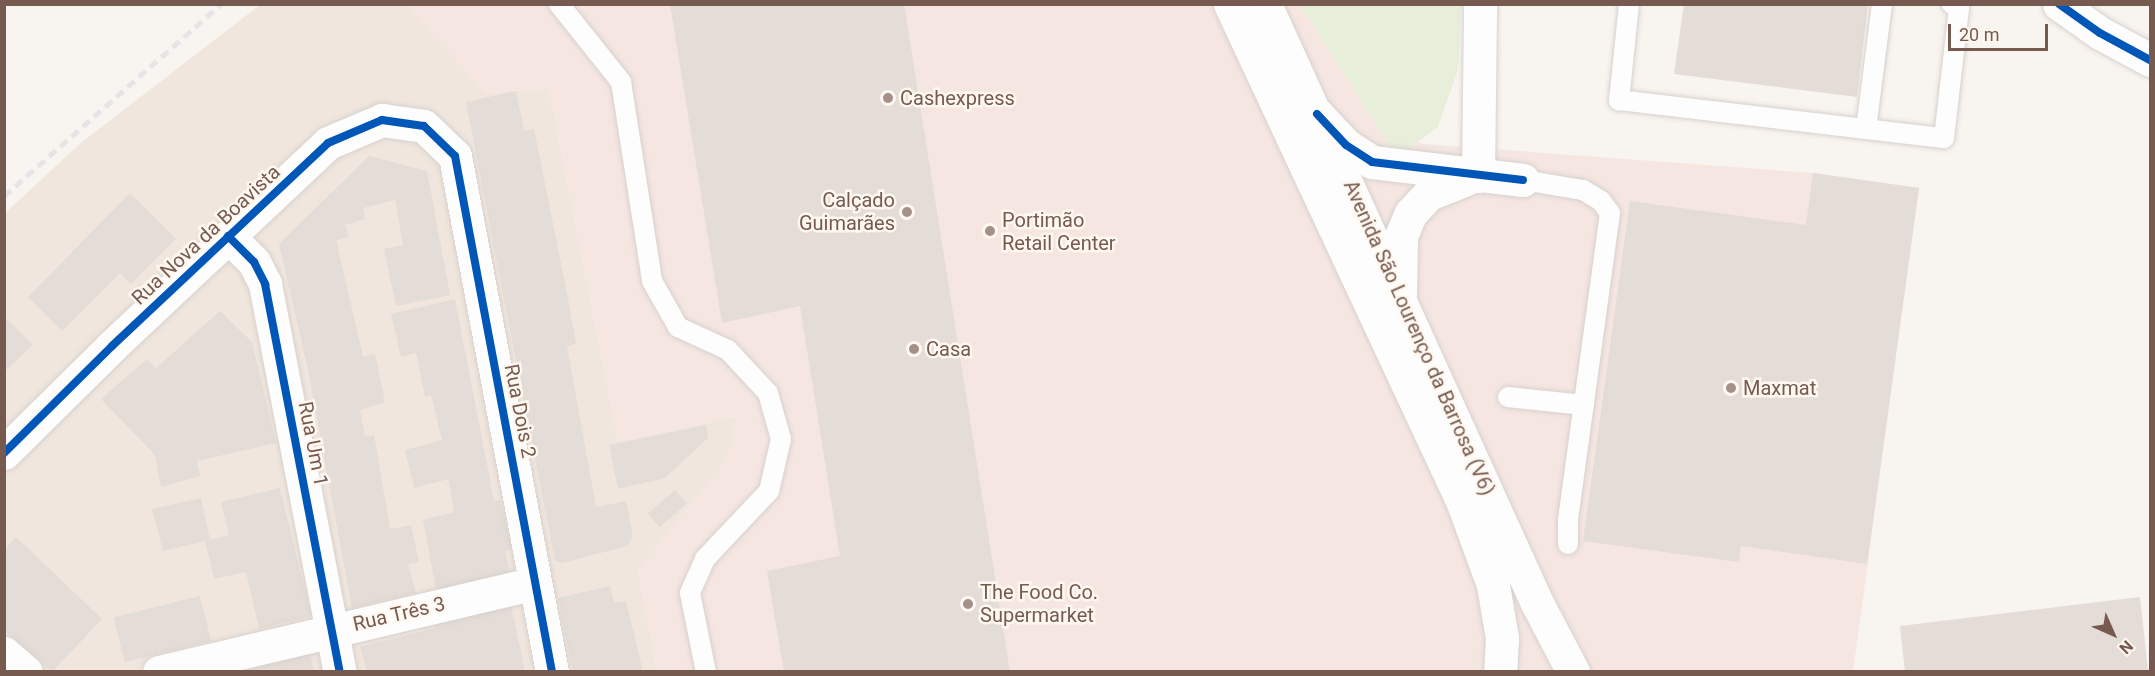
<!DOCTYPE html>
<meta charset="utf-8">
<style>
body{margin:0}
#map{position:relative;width:2155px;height:676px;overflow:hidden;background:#f8f4ef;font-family:Roboto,sans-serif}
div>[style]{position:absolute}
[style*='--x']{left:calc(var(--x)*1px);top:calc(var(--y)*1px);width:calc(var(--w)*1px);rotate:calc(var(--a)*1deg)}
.residential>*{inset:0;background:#f0e6dd}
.commercial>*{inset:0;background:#f5e6e1}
.green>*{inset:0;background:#e7eeda}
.building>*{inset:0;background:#e4dcd6;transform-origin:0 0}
.roads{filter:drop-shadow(0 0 2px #d7d1cd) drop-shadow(0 0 2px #d7d1cd)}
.lane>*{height:20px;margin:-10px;padding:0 10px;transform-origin:10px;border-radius:10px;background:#fefdfd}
.street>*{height:33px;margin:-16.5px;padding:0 16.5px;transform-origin:16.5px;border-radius:16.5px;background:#fefdfd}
.secondary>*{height:33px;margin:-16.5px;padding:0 16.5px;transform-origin:16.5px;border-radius:16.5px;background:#fefdfd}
.rail>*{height:4.5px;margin-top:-2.25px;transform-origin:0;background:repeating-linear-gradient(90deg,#e5e4e6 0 9px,transparent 0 15px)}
.cycleway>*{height:8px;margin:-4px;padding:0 4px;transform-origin:4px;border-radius:4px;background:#0057b8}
.dots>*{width:16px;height:16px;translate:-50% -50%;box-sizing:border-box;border:3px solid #fef8f1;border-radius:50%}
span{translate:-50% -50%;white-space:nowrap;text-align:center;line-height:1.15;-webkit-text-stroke:5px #fef8f1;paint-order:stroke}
.poi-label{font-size:20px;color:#765a4f}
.left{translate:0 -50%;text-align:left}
.right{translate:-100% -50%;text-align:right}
.street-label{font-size:20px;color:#765a4f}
.frame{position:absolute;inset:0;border:6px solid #765a4f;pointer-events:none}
.north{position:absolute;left:2083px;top:604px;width:60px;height:60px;-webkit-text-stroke:4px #fef8f1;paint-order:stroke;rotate:135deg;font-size:16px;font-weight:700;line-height:24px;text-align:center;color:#765a4f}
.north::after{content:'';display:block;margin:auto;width:21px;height:27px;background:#765a4f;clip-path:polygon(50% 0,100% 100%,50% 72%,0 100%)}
.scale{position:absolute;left:1948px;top:24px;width:100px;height:27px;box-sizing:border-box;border:3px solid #765a4f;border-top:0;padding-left:8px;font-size:18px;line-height:21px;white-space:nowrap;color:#765a4f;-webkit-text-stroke:4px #fef8f1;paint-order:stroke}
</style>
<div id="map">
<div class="residential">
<div style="clip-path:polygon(260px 5px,407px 5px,486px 93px,549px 88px,618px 441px,738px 416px,727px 460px,638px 570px,657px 671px,5px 672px,5px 213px,82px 142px)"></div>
</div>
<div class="commercial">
<div style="clip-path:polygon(407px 5px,1347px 5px,1383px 134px,1425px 144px,1813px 173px,1919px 188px,1853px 671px,657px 671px,638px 570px,727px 460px,737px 416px,618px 441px,549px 88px,486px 93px)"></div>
</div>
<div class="green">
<div style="clip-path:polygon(1300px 5px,1461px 5px,1458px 69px,1438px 127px,1397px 157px)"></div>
</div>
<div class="building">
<div style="clip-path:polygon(670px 4px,904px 4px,1010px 672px,784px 672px,767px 571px,840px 556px,800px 306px,722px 323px)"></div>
<div style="clip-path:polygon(1684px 4px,1868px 4px,1857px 97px,1674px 74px)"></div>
<div style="clip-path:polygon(516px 91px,524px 131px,534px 129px,567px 293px,576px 344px,567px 346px,596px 507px,626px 501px,633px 537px,627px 546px,562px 563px,555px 561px,466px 102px)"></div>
<div style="clip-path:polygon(369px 156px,427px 171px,450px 295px,396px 306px,384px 249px,403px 245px,395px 200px,363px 208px,365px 219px,345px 225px,349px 237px,336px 240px,363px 357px,375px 353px,385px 402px,360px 410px,365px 437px,374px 435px,390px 529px,411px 525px,419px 562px,408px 564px,416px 593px,352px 608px,308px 370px,279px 244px)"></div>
<div style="clip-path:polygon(1813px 173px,1919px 188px,1867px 564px,1741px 546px,1739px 562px,1583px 541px,1630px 201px,1806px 225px)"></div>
<div style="clip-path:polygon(130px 193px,176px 239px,131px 284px,120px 273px,62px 331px,28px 297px)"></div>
<div style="clip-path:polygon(455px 299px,494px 501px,500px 500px,512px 549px,505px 551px,510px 575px,437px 594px,423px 520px,454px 512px,448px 479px,414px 488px,405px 450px,442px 440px,431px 395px,425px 396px,416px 353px,401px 357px,391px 314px)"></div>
<div style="clip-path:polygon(220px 311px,252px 342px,276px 443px,197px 461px,200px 476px,161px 487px,155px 455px,101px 399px,147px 359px,156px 368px)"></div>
<div style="clip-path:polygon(4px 316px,33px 345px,4px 372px)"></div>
<div style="clip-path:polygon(706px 425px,708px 438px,665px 478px,618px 489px,609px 445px)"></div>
<div style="clip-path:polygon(280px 488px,311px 616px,259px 629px,246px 572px,214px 579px,205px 541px,163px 551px,152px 509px,201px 498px,210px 540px,229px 535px,221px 502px)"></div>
<div style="left:675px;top:490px;width:18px;height:36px;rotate:49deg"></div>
<div style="clip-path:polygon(16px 537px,102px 619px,52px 672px,4px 630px,4px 550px)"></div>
<div style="clip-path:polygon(610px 586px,614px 603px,626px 601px,643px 672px,573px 672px,558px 598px)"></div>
<div style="left:200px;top:596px;width:46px;height:89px;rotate:76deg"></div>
<div style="clip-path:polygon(2140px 597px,2148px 671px,1905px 672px,1900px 626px)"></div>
<div style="clip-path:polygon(511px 605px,525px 672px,367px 672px,360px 647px,436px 628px,435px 622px)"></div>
<div style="clip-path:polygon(310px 651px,314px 672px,237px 672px,236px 667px)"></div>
</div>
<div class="roads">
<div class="lane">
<div style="--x:559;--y:4;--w:100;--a:51.5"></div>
<div style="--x:621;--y:82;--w:201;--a:81.1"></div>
<div style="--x:652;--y:281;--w:53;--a:60.5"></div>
<div style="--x:678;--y:327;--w:55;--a:24.7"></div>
<div style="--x:728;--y:350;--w:59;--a:47.1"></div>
<div style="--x:768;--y:393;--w:48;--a:74.2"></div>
<div style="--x:781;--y:439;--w:53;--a:103"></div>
<div style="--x:769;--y:491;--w:93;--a:133.3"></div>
<div style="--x:705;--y:559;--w:37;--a:114"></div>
<div style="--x:690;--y:593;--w:81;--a:78.6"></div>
<div style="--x:1629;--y:4;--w:97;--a:95.9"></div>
<div style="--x:1619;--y:100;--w:327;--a:6.7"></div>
<div style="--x:1944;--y:138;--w:130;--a:-83.4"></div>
<div style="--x:1959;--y:9;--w:9;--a:-144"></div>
<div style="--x:1866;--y:129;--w:126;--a:-82.7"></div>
<div style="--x:1523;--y:180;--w:61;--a:9.5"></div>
<div style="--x:1583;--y:190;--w:21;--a:31"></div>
<div style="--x:1601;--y:201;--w:15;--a:53"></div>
<div style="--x:1610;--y:213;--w:311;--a:97.8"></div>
<div style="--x:1568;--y:521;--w:23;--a:90"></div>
<div style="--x:1508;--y:397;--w:76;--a:6"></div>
</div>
<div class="street">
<div style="--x:2059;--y:4;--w:50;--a:35.3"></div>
<div style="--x:2100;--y:33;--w:57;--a:28.4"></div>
<div style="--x:1317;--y:114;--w:42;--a:46.9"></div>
<div style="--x:1346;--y:145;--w:31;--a:33"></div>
<div style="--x:1372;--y:162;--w:152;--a:6.8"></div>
<div style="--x:1478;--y:176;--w:172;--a:-89.3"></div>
<div style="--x:228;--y:236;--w:37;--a:45"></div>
<div style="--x:254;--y:262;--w:25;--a:63"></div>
<div style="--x:265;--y:284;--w:395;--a:79.1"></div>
<div style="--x:1400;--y:296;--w:60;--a:-89"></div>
<div style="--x:1401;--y:236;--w:25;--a:-67"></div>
<div style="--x:1411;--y:213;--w:26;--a:-47"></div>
<div style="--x:1429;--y:194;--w:43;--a:-21.8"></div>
<div style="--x:4;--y:453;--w:152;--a:-44.7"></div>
<div style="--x:112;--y:346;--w:296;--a:-43.2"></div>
<div style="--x:328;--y:143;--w:59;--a:-23.1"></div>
<div style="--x:382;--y:120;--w:42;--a:8.1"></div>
<div style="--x:424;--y:126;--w:43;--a:44.1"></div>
<div style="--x:455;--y:156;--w:525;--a:79.35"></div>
<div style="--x:4;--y:653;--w:29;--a:41"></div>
<div style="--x:159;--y:672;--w:386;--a:-13.3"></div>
</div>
<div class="secondary">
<div style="--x:1230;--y:4;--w:551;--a:64.97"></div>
<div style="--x:1463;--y:503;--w:87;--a:69.9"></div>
<div style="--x:1493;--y:585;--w:54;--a:80.4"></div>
<div style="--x:1502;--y:638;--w:34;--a:93"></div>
<div style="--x:1265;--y:4;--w:658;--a:65.58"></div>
<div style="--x:1537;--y:603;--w:78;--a:62.4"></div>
</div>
</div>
<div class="rail">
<div style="--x:4;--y:196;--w:290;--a:-41.5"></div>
</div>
<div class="cycleway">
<div style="--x:2059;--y:4;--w:50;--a:35.3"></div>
<div style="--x:2100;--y:33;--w:57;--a:28.4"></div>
<div style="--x:1317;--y:114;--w:42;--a:46.9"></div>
<div style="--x:1346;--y:145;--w:31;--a:33"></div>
<div style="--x:1372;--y:162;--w:152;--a:6.8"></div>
<div style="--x:228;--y:236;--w:37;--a:45"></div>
<div style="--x:254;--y:262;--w:25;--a:63"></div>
<div style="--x:265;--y:284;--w:395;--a:79.1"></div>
<div style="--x:4;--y:453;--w:152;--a:-44.7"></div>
<div style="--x:112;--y:346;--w:296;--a:-43.2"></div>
<div style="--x:328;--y:143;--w:59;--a:-23.1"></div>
<div style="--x:382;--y:120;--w:42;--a:8.1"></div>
<div style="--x:424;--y:126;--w:43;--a:44.1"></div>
<div style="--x:455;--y:156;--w:525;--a:79.35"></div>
</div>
<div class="dots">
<div style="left:888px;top:98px;background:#a49087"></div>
<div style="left:907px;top:212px;background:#a49087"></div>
<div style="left:990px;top:231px;background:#a49087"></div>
<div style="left:914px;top:349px;background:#a49087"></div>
<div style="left:1731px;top:388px;background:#a49087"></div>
<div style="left:968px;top:604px;background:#a49087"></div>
</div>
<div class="poi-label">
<span class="left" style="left:900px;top:98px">Cashexpress</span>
<span class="right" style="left:895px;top:212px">Calçado<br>Guimarães</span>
<span class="left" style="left:1002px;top:232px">Portimão<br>Retail Center</span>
<span class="left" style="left:926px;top:349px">Casa</span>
<span class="left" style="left:1743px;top:388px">Maxmat</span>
<span class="left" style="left:980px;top:604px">The Food Co.<br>Supermarket</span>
</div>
<div class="street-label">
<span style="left:206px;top:235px;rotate:-43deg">Rua Nova da Boavista</span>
<span style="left:1419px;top:338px;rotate:66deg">Avenida São Lourenço da Barrosa (V6)</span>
<span style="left:520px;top:411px;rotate:79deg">Rua Dois 2</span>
<span style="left:313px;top:444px;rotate:79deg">Rua Um 1</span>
<span style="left:399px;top:614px;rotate:-13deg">Rua Três 3</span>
</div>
<div class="frame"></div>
<div class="north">N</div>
<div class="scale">20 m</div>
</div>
